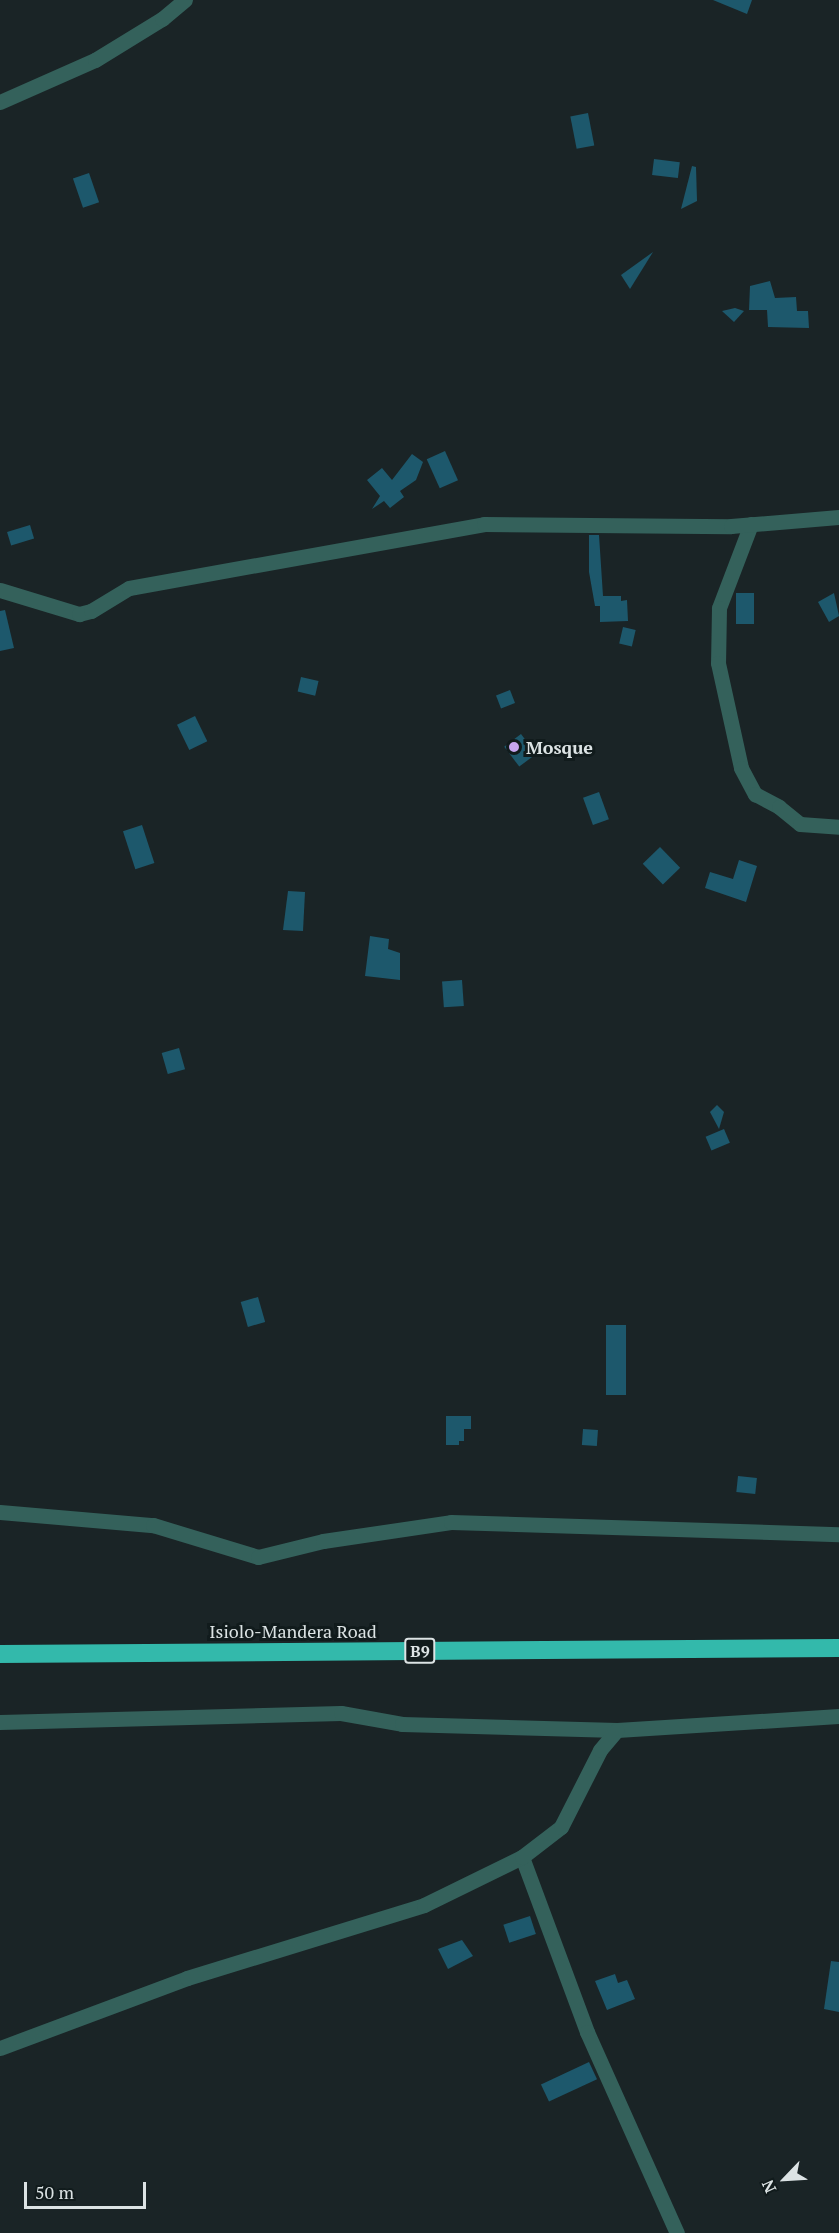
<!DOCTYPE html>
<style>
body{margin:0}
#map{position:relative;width:839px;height:2233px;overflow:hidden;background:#1a2426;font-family:"PT Serif",serif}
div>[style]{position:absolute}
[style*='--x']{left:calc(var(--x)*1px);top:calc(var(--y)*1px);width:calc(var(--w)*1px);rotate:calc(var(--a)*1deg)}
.building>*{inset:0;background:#1d586c;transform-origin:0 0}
.minor>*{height:15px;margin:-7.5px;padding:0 7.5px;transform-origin:7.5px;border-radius:7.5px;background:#34615b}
.highway>*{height:18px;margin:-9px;padding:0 9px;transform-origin:9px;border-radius:9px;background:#33b9ab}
.dots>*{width:16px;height:16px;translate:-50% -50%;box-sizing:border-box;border:3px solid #111b1c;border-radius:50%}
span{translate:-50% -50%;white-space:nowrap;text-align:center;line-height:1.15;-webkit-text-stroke:6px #111b1c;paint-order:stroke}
.shield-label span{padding:2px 4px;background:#111b1c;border:2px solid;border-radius:4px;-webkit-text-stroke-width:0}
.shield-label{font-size:16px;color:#dce3e4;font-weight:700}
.poi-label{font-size:18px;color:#dce3e4;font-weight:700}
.left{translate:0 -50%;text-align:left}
.street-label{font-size:18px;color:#dce3e4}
.north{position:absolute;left:755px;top:2149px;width:60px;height:60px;-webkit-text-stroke:4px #111b1c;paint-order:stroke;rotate:245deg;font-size:16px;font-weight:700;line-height:24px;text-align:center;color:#dce3e4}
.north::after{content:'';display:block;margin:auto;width:21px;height:27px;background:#dce3e4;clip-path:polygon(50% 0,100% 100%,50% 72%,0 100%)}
.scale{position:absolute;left:24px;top:2182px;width:122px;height:27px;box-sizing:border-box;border:3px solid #dce3e4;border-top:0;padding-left:8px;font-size:18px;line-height:21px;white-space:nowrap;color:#dce3e4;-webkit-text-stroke:4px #111b1c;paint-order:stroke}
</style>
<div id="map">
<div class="building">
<div style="clip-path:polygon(713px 0,752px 0,747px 14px)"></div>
<div style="left:588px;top:113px;width:33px;height:18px;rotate:79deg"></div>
<div style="left:654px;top:159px;width:26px;height:16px;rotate:7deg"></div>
<div style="clip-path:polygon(692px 166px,696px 167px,697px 201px,681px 209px)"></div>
<div style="left:89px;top:173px;width:31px;height:17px;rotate:71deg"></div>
<div style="clip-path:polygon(653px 252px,630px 289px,621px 275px)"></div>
<div style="clip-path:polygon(770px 281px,775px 298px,796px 297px,797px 311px,808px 311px,809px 328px,768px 327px,767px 310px,749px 310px,750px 286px)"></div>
<div style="clip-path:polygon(735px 308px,744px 311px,734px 322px,722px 311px)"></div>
<div style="left:445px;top:451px;width:32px;height:20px;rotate:66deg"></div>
<div style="clip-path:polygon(412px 454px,423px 462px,416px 480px,400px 491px,404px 497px,390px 508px,384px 501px,372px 509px,380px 496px,367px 480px,382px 468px,392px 480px)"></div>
<div style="left:30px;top:525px;width:14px;height:24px;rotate:73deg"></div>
<div style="clip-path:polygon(589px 535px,599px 535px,603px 596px,621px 596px,621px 601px,627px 600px,628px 621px,600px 622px,600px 606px,595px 606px,589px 572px)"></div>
<div style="left:736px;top:593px;width:18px;height:31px"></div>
<div style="clip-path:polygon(834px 593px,839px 616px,829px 622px,818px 602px)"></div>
<div style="clip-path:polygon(5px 610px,14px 648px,0 651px,0 611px)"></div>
<div style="left:623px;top:627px;width:13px;height:17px;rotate:13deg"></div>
<div style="left:301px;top:677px;width:18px;height:15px;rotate:13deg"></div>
<div style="left:510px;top:690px;width:14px;height:15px;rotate:69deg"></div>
<div style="left:195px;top:716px;width:28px;height:20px;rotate:64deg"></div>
<div style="left:521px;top:734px;width:25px;height:21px;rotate:53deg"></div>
<div style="left:599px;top:792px;width:29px;height:17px;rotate:70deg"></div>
<div style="left:142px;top:825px;width:40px;height:20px;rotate:72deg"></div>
<div style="left:660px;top:847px;width:29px;height:24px;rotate:46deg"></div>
<div style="clip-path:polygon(739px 860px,757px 866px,746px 902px,705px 888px,710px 872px,733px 879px)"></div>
<div style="clip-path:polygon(288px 891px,305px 892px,303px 931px,283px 930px)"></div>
<div style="clip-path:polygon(370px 936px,389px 939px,388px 949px,400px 953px,400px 980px,365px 976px)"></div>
<div style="left:462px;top:980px;width:26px;height:20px;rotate:86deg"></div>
<div style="left:179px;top:1048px;width:22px;height:18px;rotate:74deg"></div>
<div style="clip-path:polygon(717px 1105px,724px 1112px,719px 1129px,710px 1112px)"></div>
<div style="left:724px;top:1129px;width:15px;height:20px;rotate:67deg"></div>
<div style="left:258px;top:1297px;width:26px;height:18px;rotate:74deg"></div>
<div style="left:606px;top:1325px;width:20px;height:70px"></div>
<div style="clip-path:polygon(446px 1416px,471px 1416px,471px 1429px,464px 1429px,464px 1441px,459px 1441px,459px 1445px,446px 1445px)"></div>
<div style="left:583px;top:1429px;width:15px;height:16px;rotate:4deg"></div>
<div style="left:738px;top:1476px;width:19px;height:16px;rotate:6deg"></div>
<div style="left:530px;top:1916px;width:19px;height:28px;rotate:72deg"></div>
<div style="clip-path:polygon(462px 1940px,473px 1956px,448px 1969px,438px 1949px)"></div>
<div style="clip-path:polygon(831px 1961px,839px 1962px,839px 2012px,824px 2009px)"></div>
<div style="clip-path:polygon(615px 1974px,618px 1983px,627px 1980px,635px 1999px,607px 2010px,595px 1981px)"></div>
<div style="left:589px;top:2062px;width:19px;height:53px;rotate:65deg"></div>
</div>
<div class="minor">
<div style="--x:0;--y:102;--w:104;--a:-23.9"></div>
<div style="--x:95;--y:60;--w:79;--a:-31.5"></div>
<div style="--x:162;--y:19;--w:30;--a:-40"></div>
<div style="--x:751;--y:524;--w:90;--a:110.9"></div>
<div style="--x:719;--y:608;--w:55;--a:91"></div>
<div style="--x:718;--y:663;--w:107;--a:77.6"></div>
<div style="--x:741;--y:768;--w:30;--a:62"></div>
<div style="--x:755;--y:794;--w:27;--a:28"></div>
<div style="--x:779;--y:807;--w:27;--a:39"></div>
<div style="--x:800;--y:824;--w:39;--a:4"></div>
<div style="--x:0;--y:590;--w:83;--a:16.9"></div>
<div style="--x:79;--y:614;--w:12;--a:-14"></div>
<div style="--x:91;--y:611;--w:44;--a:-31.2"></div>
<div style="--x:129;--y:588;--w:361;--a:-10.2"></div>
<div style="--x:484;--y:524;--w:247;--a:0.5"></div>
<div style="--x:731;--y:526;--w:108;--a:-4.8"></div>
<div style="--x:0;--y:1512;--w:154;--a:4.9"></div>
<div style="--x:153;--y:1525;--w:110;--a:16.9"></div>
<div style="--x:258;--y:1557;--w:67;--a:-13.8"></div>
<div style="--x:323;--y:1541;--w:129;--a:-8.4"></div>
<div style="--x:451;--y:1522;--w:388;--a:1.8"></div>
<div style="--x:0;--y:1722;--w:341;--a:-1.5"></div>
<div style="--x:341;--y:1713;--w:62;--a:10.2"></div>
<div style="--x:402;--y:1724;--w:215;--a:1.6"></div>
<div style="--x:617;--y:1730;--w:222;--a:-3.6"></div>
<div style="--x:522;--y:1857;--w:187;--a:69.6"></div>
<div style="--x:587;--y:2032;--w:220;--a:65.9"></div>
<div style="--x:0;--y:2048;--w:200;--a:-20.5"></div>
<div style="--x:187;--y:1978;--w:248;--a:-17.1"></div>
<div style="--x:424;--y:1905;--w:109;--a:-26.1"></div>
<div style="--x:522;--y:1857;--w:49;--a:-37.6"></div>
<div style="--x:561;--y:1827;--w:86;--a:-63.1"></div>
<div style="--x:600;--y:1750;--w:26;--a:-50"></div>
</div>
<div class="highway">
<div style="--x:0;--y:1654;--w:839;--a:-0.41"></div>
</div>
<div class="dots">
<div style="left:514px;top:747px;background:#c7a6ef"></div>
</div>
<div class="shield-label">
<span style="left:420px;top:1651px">B9</span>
</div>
<div class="poi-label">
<span class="left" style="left:526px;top:747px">Mosque</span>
</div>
<div class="street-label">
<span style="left:293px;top:1631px">Isiolo-Mandera Road</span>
</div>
<div class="north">N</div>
<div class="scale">50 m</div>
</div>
